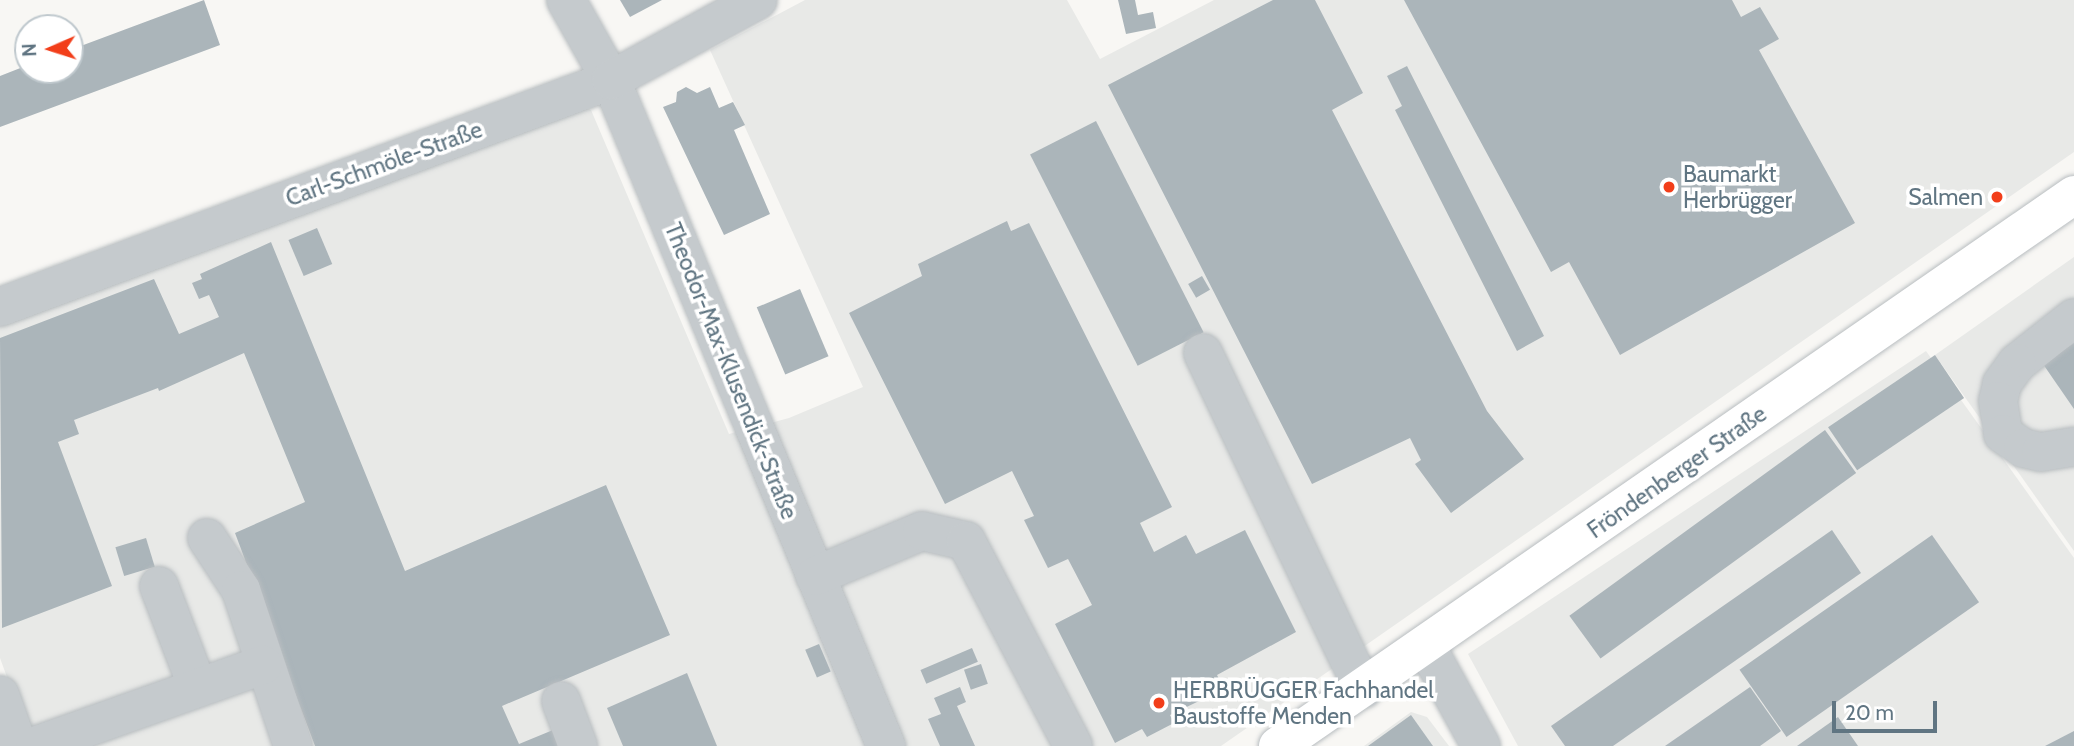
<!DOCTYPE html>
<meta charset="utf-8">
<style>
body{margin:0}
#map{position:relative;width:2074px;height:746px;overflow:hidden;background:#f8f7f4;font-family:Cabin,sans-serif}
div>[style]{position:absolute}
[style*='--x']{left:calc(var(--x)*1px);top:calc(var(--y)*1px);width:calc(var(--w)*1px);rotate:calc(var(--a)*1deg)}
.built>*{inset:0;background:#e8e9e7}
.building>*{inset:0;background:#abb5ba;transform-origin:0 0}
.roads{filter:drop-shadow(0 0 2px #b8bdc0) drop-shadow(0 0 2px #b8bdc0)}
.minor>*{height:38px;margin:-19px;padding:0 19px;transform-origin:19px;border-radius:19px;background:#c5cacd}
.major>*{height:38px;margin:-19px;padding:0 19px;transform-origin:19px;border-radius:19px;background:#fff}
.dots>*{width:19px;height:19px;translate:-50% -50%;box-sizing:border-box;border:4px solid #fff;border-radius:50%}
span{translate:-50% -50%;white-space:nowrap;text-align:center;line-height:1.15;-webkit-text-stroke:7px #fff;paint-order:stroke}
.street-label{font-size:23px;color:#607582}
.poi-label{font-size:23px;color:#607582}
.left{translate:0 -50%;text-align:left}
.right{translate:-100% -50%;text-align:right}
.north{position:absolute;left:14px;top:14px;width:70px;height:70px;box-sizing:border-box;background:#fff;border:2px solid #bfc8cd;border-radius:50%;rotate:267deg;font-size:19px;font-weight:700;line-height:28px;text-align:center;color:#607582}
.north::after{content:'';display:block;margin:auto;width:24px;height:32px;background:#f23e1a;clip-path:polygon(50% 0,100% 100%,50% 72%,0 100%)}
.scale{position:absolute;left:1832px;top:701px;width:105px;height:32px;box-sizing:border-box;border:4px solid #607582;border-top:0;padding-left:9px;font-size:21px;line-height:24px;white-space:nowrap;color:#607582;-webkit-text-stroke:5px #fff;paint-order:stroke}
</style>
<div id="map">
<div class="built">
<div style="clip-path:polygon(805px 0,1067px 0,1100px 59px,1214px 0,2074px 0,2074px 152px,1221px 746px,32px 746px,0 658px,0 324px,578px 103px,591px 110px,729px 434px,789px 418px,863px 387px,710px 50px)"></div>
<div style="clip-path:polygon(2074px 257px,2074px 551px,1935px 355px)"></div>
<div style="clip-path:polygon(1926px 351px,2074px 558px,2074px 746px,1518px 746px,1468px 654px)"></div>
<div style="clip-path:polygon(1411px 712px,1427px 717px,1449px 746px,1364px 746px)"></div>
</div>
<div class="building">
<div style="clip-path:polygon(204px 0,220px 45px,0 127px,0 76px,28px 65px,28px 70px,70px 70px,70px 50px)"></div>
<div style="clip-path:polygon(620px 0,662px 0,630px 17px)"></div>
<div style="clip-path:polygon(1118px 0,1135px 0,1138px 15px,1153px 12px,1156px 28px,1126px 34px)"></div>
<div style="clip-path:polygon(1273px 0,1315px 0,1363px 93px,1332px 110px,1487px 411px,1524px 459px,1451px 513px,1415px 464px,1421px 460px,1410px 438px,1312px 484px,1108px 85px)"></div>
<div style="clip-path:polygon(1404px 0,1732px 0,1741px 17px,1760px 7px,1779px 39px,1759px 50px,1855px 223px,1620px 355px,1569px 262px,1551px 272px)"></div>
<div style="clip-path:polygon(1407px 66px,1544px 336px,1517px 351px,1395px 110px,1402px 106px,1387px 76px)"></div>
<div style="clip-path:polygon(686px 87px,697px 93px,710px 87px,719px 108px,733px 102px,745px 125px,734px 130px,770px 214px,724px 235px,663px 107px,676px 102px,677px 92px)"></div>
<div style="left:1096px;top:121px;width:237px;height:74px;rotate:63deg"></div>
<div style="clip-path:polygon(1007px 221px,1011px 231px,1029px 223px,1172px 507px,1140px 523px,1154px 552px,1186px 535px,1196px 554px,1245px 530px,1296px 632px,1217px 675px,1224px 689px,1170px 715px,1174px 723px,1147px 737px,1142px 729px,1115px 743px,1055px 624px,1092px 605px,1068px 559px,1048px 568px,1024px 520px,1034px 516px,1012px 471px,945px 504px,849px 313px,922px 276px,918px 264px)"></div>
<div style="left:317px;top:228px;width:39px;height:31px;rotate:67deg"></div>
<div style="clip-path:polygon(271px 242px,405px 571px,606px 485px,670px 635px,502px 706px,519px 744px,553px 730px,560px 746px,315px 746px,235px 533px,305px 502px,244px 353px,159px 391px,158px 388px,74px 420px,79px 434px,58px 442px,112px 586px,2px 628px,0 338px,154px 279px,179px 334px,219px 317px,209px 295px,199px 299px,192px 283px,202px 279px,200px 274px)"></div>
<div style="left:1202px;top:276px;width:16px;height:16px;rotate:60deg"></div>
<div style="left:800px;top:289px;width:73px;height:47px;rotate:67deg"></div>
<div style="clip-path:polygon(2074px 343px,2074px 409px,2043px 364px)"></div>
<div style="left:1935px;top:355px;width:52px;height:129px;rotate:56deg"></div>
<div style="left:1825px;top:430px;width:53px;height:316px;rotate:54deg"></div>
<div style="clip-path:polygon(1832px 530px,1861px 573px,1613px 746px,1565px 746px,1551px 726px)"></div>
<div style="left:1932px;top:535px;width:82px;height:235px;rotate:55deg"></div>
<div style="left:146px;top:538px;width:30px;height:32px;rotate:73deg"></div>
<div style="left:819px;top:644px;width:30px;height:15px;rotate:67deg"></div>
<div style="left:972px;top:648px;width:15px;height:56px;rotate:67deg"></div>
<div style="left:981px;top:664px;width:21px;height:18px;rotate:71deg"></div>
<div style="clip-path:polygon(687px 673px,717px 746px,623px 746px,607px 708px)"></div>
<div style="clip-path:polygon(960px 687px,966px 702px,957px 706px,975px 746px,940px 746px,928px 719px,941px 714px,934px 698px)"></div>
<div style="clip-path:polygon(1750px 687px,1781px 731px,1760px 746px,1665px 746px)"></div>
<div style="clip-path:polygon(1411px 715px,1433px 746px,1368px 746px)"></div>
<div style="clip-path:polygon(1838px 717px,1858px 746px,1797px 746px)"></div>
<div style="clip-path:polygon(2074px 731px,2074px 746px,2045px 746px)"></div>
</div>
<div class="roads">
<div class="minor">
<div style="--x:566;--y:0;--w:92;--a:60.6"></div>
<div style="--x:611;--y:80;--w:721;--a:67.56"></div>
<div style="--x:0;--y:307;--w:652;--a:-20.38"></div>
<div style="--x:611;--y:80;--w:167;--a:-28.6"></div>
<div style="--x:2074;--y:318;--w:73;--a:141.7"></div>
<div style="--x:2017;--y:363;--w:26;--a:126"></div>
<div style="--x:2002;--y:384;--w:17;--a:103"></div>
<div style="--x:1998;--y:401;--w:33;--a:81"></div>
<div style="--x:2003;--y:434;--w:24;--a:35"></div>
<div style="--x:2023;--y:448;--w:18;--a:13"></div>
<div style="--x:2041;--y:452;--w:33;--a:-9"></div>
<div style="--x:1203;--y:353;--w:372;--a:64.5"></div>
<div style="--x:207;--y:538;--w:62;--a:56.8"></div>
<div style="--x:241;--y:590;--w:164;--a:71.6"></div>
<div style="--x:815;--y:576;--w:116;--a:-22.8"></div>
<div style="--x:922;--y:531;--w:45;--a:12.8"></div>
<div style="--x:966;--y:541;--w:231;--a:62.4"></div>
<div style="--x:159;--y:586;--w:109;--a:69.1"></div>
<div style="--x:1426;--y:646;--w:114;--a:61.2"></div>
<div style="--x:0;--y:695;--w:54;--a:70.6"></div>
<div style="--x:561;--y:701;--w:48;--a:69.3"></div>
<div style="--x:35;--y:746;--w:242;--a:-19.6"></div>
</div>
<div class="major">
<div style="--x:1278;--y:746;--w:968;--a:-34.69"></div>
</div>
</div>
<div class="dots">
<div style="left:1669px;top:187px;background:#f23e1a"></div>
<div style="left:1997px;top:197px;background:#f23e1a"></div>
<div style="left:1159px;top:703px;background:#f23e1a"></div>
</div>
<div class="street-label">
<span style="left:384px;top:164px;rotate:-20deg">Carl-Schmöle-Straße</span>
<span style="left:731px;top:371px;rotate:68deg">Theodor-Max-Klusendick-Straße</span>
<span style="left:1677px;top:472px;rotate:-35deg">Fröndenberger Straße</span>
</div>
<div class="poi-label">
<span class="left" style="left:1683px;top:187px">Baumarkt<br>Herbrügger</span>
<span class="right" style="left:1983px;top:197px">Salmen</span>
<span class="left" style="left:1173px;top:703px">HERBRÜGGER Fachhandel<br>Baustoffe Menden</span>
</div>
<div class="north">N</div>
<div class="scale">20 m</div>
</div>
